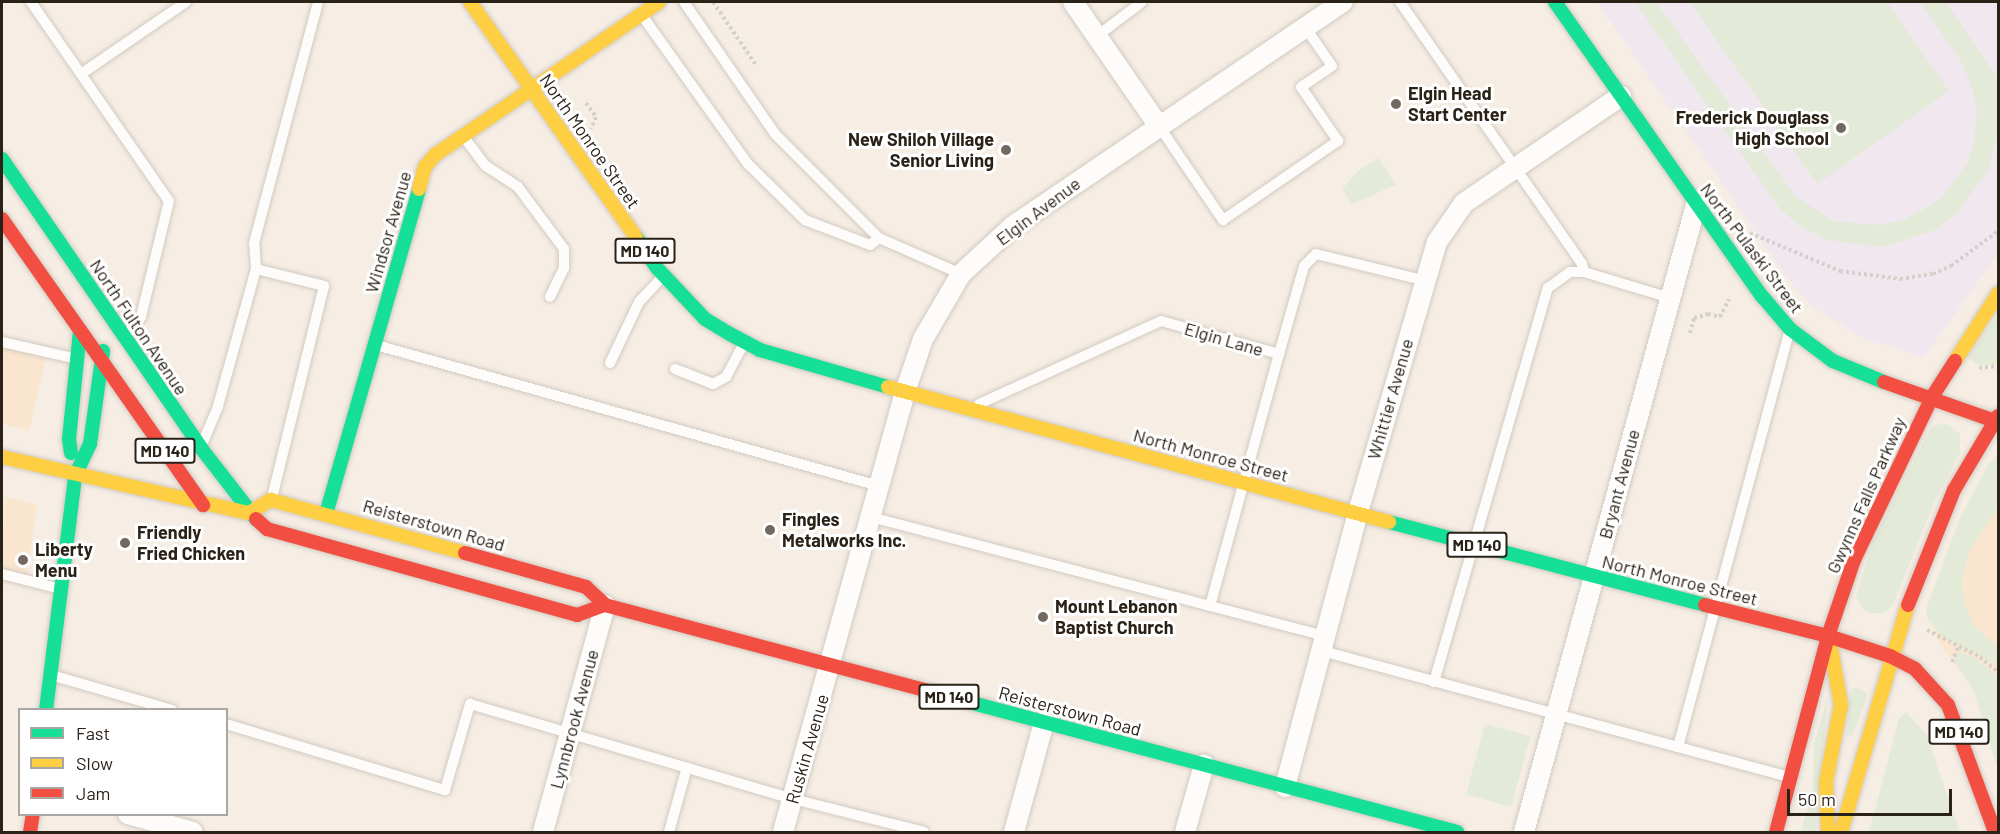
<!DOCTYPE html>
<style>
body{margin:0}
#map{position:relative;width:2000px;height:834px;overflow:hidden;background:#f6eee5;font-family:Barlow,sans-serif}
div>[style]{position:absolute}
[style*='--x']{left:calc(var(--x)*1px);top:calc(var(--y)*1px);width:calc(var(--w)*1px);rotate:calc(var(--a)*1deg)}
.built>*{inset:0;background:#fae6cf}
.education>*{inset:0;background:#f0e7ef}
.green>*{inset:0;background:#e3ebd8;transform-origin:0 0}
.path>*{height:4px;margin-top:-2px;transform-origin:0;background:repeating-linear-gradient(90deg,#d3d1cc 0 3px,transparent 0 6px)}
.roads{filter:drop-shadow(0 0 2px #d2cac0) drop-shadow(0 0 2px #d2cac0)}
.lane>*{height:10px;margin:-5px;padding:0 5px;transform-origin:5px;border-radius:5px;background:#fefcfb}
.street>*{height:20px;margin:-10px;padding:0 10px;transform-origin:10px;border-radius:10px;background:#fefcfb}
.fast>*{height:14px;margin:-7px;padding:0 7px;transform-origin:7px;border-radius:7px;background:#16e098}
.slow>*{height:14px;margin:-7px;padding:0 7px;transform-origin:7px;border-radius:7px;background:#ffcf43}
.jam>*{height:14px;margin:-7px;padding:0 7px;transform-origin:7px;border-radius:7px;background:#f24e42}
.dots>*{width:16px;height:16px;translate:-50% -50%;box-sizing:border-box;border:3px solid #fff;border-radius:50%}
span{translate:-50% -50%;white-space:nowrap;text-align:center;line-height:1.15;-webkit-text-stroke:6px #fff;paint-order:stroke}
.shield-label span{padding:2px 4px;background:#fff;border:2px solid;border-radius:4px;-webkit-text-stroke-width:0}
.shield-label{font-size:16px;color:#2a2117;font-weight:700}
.poi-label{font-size:18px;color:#2a2117;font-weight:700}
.left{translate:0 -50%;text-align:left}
.right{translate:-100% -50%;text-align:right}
.street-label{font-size:18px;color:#2a2117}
.frame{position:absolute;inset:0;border:3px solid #2a2117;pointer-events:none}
.legend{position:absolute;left:18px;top:708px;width:210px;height:108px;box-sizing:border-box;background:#fff;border:2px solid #aaa6a2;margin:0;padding:8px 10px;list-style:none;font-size:18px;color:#2a2117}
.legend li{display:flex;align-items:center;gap:12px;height:30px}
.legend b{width:30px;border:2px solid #aaa6a2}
.scale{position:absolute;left:1787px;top:789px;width:165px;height:27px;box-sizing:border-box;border:3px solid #2a2117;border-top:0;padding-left:8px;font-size:18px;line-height:21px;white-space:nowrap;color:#2a2117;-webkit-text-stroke:4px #fff;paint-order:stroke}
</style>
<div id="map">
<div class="built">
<div style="clip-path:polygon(2px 347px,46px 357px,29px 431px,2px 424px)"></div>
<div style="clip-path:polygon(1998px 455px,1998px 769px,1973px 689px,1938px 641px,1926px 609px,1960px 518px,1989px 463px)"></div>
<div style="clip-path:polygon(5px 497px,37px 505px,27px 576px,2px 569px)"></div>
</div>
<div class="education">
<div style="clip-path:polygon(1597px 2px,1998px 2px,1998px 254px,1924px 357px,1864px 339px,1810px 305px,1786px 276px)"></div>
</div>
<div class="green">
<div style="clip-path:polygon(1635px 2px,1656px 2px,1796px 197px,1833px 221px,1881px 225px,1905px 220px,1942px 198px,1967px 163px,1974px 142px,1977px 111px,1972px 87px,1960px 59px,1920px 2px,1946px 2px,1998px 78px,1998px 131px,1988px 171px,1957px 213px,1935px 230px,1883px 247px,1827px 240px,1801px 227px,1780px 209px)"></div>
<div style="clip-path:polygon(1690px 2px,1887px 2px,1949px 91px,1817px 184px)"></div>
<div style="clip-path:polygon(1378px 158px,1396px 185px,1352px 204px,1342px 189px,1359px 170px)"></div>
<div style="clip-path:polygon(1998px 314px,1998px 364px,1977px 365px,1968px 357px)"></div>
<div style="clip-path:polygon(1940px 424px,1949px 425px,1960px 434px,1960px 453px,1934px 503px,1893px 605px,1885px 613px,1870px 613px,1861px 607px,1856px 597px,1873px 541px,1931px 427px)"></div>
<div style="clip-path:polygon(1998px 456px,1998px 507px,1970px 550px,1962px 582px,1964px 603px,1974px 626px,1998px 647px,1996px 664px,1944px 637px,1928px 621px,1926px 609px,1960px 518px,1989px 463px)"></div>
<div style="clip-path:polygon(1959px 651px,1977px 659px,1998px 677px,1998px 769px,1973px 689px,1954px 661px)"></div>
<div style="clip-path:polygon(1856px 687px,1868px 694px,1852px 737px,1847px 735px,1850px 691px)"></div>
<div style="clip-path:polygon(1828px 695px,1816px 832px,1801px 832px,1813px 788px,1814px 745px)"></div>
<div style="clip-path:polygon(1906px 712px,1926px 734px,1960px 832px,1869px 832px,1899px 719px)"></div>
<div style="left:1485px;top:724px;width:47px;height:73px;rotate:15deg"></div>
</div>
<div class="path">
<div style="--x:713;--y:2;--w:76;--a:55.7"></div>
<div style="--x:586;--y:103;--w:17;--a:54"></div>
<div style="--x:596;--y:117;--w:13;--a:113"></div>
<div style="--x:1750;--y:233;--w:98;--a:22.9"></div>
<div style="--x:1840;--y:271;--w:61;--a:7.6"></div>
<div style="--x:1900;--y:279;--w:33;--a:-9"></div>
<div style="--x:1933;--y:274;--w:20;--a:-24"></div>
<div style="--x:1951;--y:266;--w:59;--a:-36.7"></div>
<div style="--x:1690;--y:333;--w:16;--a:-75"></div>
<div style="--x:1694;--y:318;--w:15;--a:-16"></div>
<div style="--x:1708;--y:314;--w:12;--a:14"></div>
<div style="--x:1720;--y:317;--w:20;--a:-63"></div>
<div style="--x:1979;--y:368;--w:19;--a:-6"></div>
<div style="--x:1927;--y:630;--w:59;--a:27"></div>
<div style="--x:1980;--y:657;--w:23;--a:40"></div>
<div style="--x:1952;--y:662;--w:16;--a:-68"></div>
</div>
<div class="roads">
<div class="lane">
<div style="--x:31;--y:2;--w:242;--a:55.3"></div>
<div style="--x:169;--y:201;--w:119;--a:103.6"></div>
<div style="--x:141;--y:317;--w:22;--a:129"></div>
<div style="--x:684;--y:2;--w:160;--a:55.4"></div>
<div style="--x:775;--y:134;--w:147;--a:45"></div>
<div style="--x:879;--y:238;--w:90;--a:23.7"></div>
<div style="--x:1400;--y:2;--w:319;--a:55.2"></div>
<div style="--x:1582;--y:264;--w:8;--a:76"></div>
<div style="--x:641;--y:14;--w:184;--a:54.5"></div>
<div style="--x:748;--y:164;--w:80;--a:44.5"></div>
<div style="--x:805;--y:220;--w:70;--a:21"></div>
<div style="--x:870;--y:245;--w:11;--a:-38"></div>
<div style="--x:1097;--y:36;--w:56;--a:-37.1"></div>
<div style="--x:81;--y:74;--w:127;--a:-34.4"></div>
<div style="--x:1159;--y:126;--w:114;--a:55.8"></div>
<div style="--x:1223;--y:220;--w:140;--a:-34.5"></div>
<div style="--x:1338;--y:141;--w:65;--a:-124.4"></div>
<div style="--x:1301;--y:87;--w:37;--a:-34"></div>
<div style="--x:1332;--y:66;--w:47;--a:-124.7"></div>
<div style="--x:463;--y:136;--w:38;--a:53"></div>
<div style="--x:486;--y:166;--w:38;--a:33"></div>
<div style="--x:518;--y:187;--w:77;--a:53.4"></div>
<div style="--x:564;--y:249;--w:19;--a:90"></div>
<div style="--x:564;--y:268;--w:32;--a:116"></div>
<div style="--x:256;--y:269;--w:70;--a:14"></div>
<div style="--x:324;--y:286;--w:217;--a:103.8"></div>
<div style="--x:2;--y:342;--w:73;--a:12.7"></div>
<div style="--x:376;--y:345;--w:522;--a:15.66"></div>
<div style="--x:610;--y:363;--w:68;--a:-64.6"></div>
<div style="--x:639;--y:302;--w:35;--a:-47"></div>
<div style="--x:675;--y:369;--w:41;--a:21.5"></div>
<div style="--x:713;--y:384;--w:15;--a:-28"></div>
<div style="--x:726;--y:377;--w:36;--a:-62"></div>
<div style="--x:979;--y:404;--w:200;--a:-24.5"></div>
<div style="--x:1161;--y:321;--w:123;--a:15.6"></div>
<div style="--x:1279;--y:354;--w:91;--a:-74.1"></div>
<div style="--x:1304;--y:266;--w:17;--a:-45"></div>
<div style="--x:1316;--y:254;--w:110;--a:13.7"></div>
<div style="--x:203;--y:442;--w:39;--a:-67"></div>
<div style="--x:218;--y:406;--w:142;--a:-74.5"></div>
<div style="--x:256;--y:269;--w:26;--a:-94"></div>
<div style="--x:254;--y:243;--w:249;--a:-75.1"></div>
<div style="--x:871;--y:517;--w:470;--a:14.7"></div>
<div style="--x:2;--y:574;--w:61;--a:14.3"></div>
<div style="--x:1210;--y:606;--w:261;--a:-74.7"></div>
<div style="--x:1322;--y:651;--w:483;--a:15.1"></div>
<div style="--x:51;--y:675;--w:126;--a:16.1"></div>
<div style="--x:1434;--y:682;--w:410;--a:-73.9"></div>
<div style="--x:1548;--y:288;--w:27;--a:-36"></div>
<div style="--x:1570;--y:272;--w:14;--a:0"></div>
<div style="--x:1584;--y:272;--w:90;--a:16.8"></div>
<div style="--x:226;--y:724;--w:229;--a:16.8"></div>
<div style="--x:445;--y:790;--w:90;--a:-73.8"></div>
<div style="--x:470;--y:704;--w:337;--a:16.4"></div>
<div style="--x:793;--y:799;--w:135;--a:14.1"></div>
<div style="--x:1678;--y:747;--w:430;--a:-75"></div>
<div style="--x:669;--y:832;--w:67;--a:-74.5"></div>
</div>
<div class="street">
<div style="--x:1073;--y:2;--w:151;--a:55.3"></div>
<div style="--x:1285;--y:787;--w:285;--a:-75.1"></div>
<div style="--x:1358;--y:512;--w:281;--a:-73.7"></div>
<div style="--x:1437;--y:242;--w:47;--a:-55.3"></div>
<div style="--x:1464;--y:203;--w:190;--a:-34.3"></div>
<div style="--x:128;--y:814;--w:67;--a:15.5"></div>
<div style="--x:543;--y:832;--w:235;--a:-74.7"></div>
<div style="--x:783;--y:832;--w:457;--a:-74.5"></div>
<div style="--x:905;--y:392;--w:56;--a:-71.2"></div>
<div style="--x:923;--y:339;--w:75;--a:-59.7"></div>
<div style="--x:961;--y:274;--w:71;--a:-42.7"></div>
<div style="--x:1013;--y:226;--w:399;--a:-34.2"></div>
<div style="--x:1014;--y:832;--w:114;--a:-74.7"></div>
<div style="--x:1185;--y:832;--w:70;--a:-74.2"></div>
<div style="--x:1524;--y:832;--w:650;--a:-74.66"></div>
</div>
<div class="fast">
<div style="--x:1555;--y:2;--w:360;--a:54.9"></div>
<div style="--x:1762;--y:296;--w:43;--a:49.7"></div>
<div style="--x:1790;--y:329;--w:54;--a:36.7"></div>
<div style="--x:1833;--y:361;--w:55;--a:22.4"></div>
<div style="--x:2;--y:159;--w:351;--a:55.4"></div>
<div style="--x:201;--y:448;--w:90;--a:52.2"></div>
<div style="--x:636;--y:237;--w:37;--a:56"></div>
<div style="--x:657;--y:268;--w:70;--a:46.7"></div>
<div style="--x:705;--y:319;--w:29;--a:31"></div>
<div style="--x:730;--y:334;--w:34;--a:28"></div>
<div style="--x:760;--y:350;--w:133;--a:16.1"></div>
<div style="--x:71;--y:453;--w:14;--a:-98"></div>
<div style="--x:69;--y:439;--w:109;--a:-84.2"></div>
<div style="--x:75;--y:476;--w:35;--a:-65"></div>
<div style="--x:90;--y:444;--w:94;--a:-82"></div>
<div style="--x:326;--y:514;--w:338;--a:-74"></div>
<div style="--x:1389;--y:522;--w:327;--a:14.7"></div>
<div style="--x:946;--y:696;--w:529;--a:14.9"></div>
<div style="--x:46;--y:710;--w:236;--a:-82.9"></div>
</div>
<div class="slow">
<div style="--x:470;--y:2;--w:288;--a:54.8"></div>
<div style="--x:419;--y:189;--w:23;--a:-75"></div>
<div style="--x:425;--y:167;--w:16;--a:-50"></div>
<div style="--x:435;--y:155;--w:271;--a:-34.3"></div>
<div style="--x:1955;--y:361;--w:80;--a:-57.3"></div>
<div style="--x:888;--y:387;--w:519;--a:15.08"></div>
<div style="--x:2;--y:457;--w:253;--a:12.8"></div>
<div style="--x:249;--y:513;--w:26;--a:-31"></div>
<div style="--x:271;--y:500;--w:201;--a:15.3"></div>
<div style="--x:1828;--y:832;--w:50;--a:-92.3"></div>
<div style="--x:1826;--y:782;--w:78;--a:-79"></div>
<div style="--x:1841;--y:705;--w:63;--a:-100.1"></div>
<div style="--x:1841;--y:832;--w:237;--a:-73.6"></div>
</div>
<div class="jam">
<div style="--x:2;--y:219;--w:350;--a:54.9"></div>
<div style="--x:1884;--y:382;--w:118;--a:19.4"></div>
<div style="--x:256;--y:519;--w:15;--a:42"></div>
<div style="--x:267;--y:529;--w:322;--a:15.5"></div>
<div style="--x:577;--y:615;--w:30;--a:-20"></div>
<div style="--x:465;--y:553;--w:126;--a:15.7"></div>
<div style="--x:586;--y:587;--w:26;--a:43"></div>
<div style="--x:605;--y:605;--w:353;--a:14.9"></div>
<div style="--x:1705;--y:605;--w:127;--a:14.1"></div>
<div style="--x:1828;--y:636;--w:65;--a:17.9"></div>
<div style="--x:1890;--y:656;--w:28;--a:27"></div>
<div style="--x:1915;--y:669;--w:49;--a:47.5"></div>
<div style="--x:1948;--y:705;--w:135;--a:69.7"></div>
<div style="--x:1908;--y:605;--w:124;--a:-68.2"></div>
<div style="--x:1954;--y:490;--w:86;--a:-59.3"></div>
<div style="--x:30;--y:832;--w:18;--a:-81"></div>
<div style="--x:1776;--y:832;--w:203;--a:-75.1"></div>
<div style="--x:1828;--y:636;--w:80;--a:-71.1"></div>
<div style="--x:1854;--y:560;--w:181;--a:-64.4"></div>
<div style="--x:1932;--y:397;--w:43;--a:-57.4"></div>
</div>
</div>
<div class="dots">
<div style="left:1396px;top:104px;background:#71695f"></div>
<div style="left:1841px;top:128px;background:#71695f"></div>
<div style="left:1006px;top:150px;background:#71695f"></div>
<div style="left:770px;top:530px;background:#71695f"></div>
<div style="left:125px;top:543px;background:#71695f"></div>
<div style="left:23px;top:560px;background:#71695f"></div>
<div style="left:1043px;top:617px;background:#71695f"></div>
</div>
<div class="shield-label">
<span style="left:645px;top:251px">MD 140</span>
<span style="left:165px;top:451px">MD 140</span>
<span style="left:1477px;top:545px">MD 140</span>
<span style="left:949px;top:697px">MD 140</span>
<span style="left:1959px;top:732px">MD 140</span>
</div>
<div class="poi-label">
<span class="left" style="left:1408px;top:104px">Elgin Head<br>Start Center</span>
<span class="right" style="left:1829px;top:128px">Frederick Douglass<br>High School</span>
<span class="right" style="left:994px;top:150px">New Shiloh Village<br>Senior Living</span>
<span class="left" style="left:782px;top:530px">Fingles<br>Metalworks Inc.</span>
<span class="left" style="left:137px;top:543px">Friendly<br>Fried Chicken</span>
<span class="left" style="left:35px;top:560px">Liberty<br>Menu</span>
<span class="left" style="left:1055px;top:617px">Mount Lebanon<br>Baptist Church</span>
</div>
<div class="street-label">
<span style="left:590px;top:141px;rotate:55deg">North Monroe Street</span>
<span style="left:1038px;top:211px;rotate:-37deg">Elgin Avenue</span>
<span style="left:388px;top:232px;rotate:-74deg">Windsor Avenue</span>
<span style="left:1752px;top:248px;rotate:53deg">North Pulaski Street</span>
<span style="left:139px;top:327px;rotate:56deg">North Fulton Avenue</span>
<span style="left:1224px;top:339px;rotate:16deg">Elgin Lane</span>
<span style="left:1390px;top:399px;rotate:-74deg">Whittier Avenue</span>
<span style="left:1211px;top:455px;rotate:15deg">North Monroe Street</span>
<span style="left:1619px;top:484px;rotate:-75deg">Bryant Avenue</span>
<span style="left:1866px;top:495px;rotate:-66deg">Gwynns Falls Parkway</span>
<span style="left:434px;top:525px;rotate:16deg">Reisterstown Road</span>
<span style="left:1680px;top:580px;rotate:14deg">North Monroe Street</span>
<span style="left:1070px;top:711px;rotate:15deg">Reisterstown Road</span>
<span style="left:574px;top:719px;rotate:-75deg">Lynnbrook Avenue</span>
<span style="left:807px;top:749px;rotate:-74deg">Ruskin Avenue</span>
</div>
<div class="frame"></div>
<ul class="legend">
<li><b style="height:8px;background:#16e098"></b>Fast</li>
<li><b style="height:8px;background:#ffcf43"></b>Slow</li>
<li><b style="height:8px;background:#f24e42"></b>Jam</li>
</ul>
<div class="scale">50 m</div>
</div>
